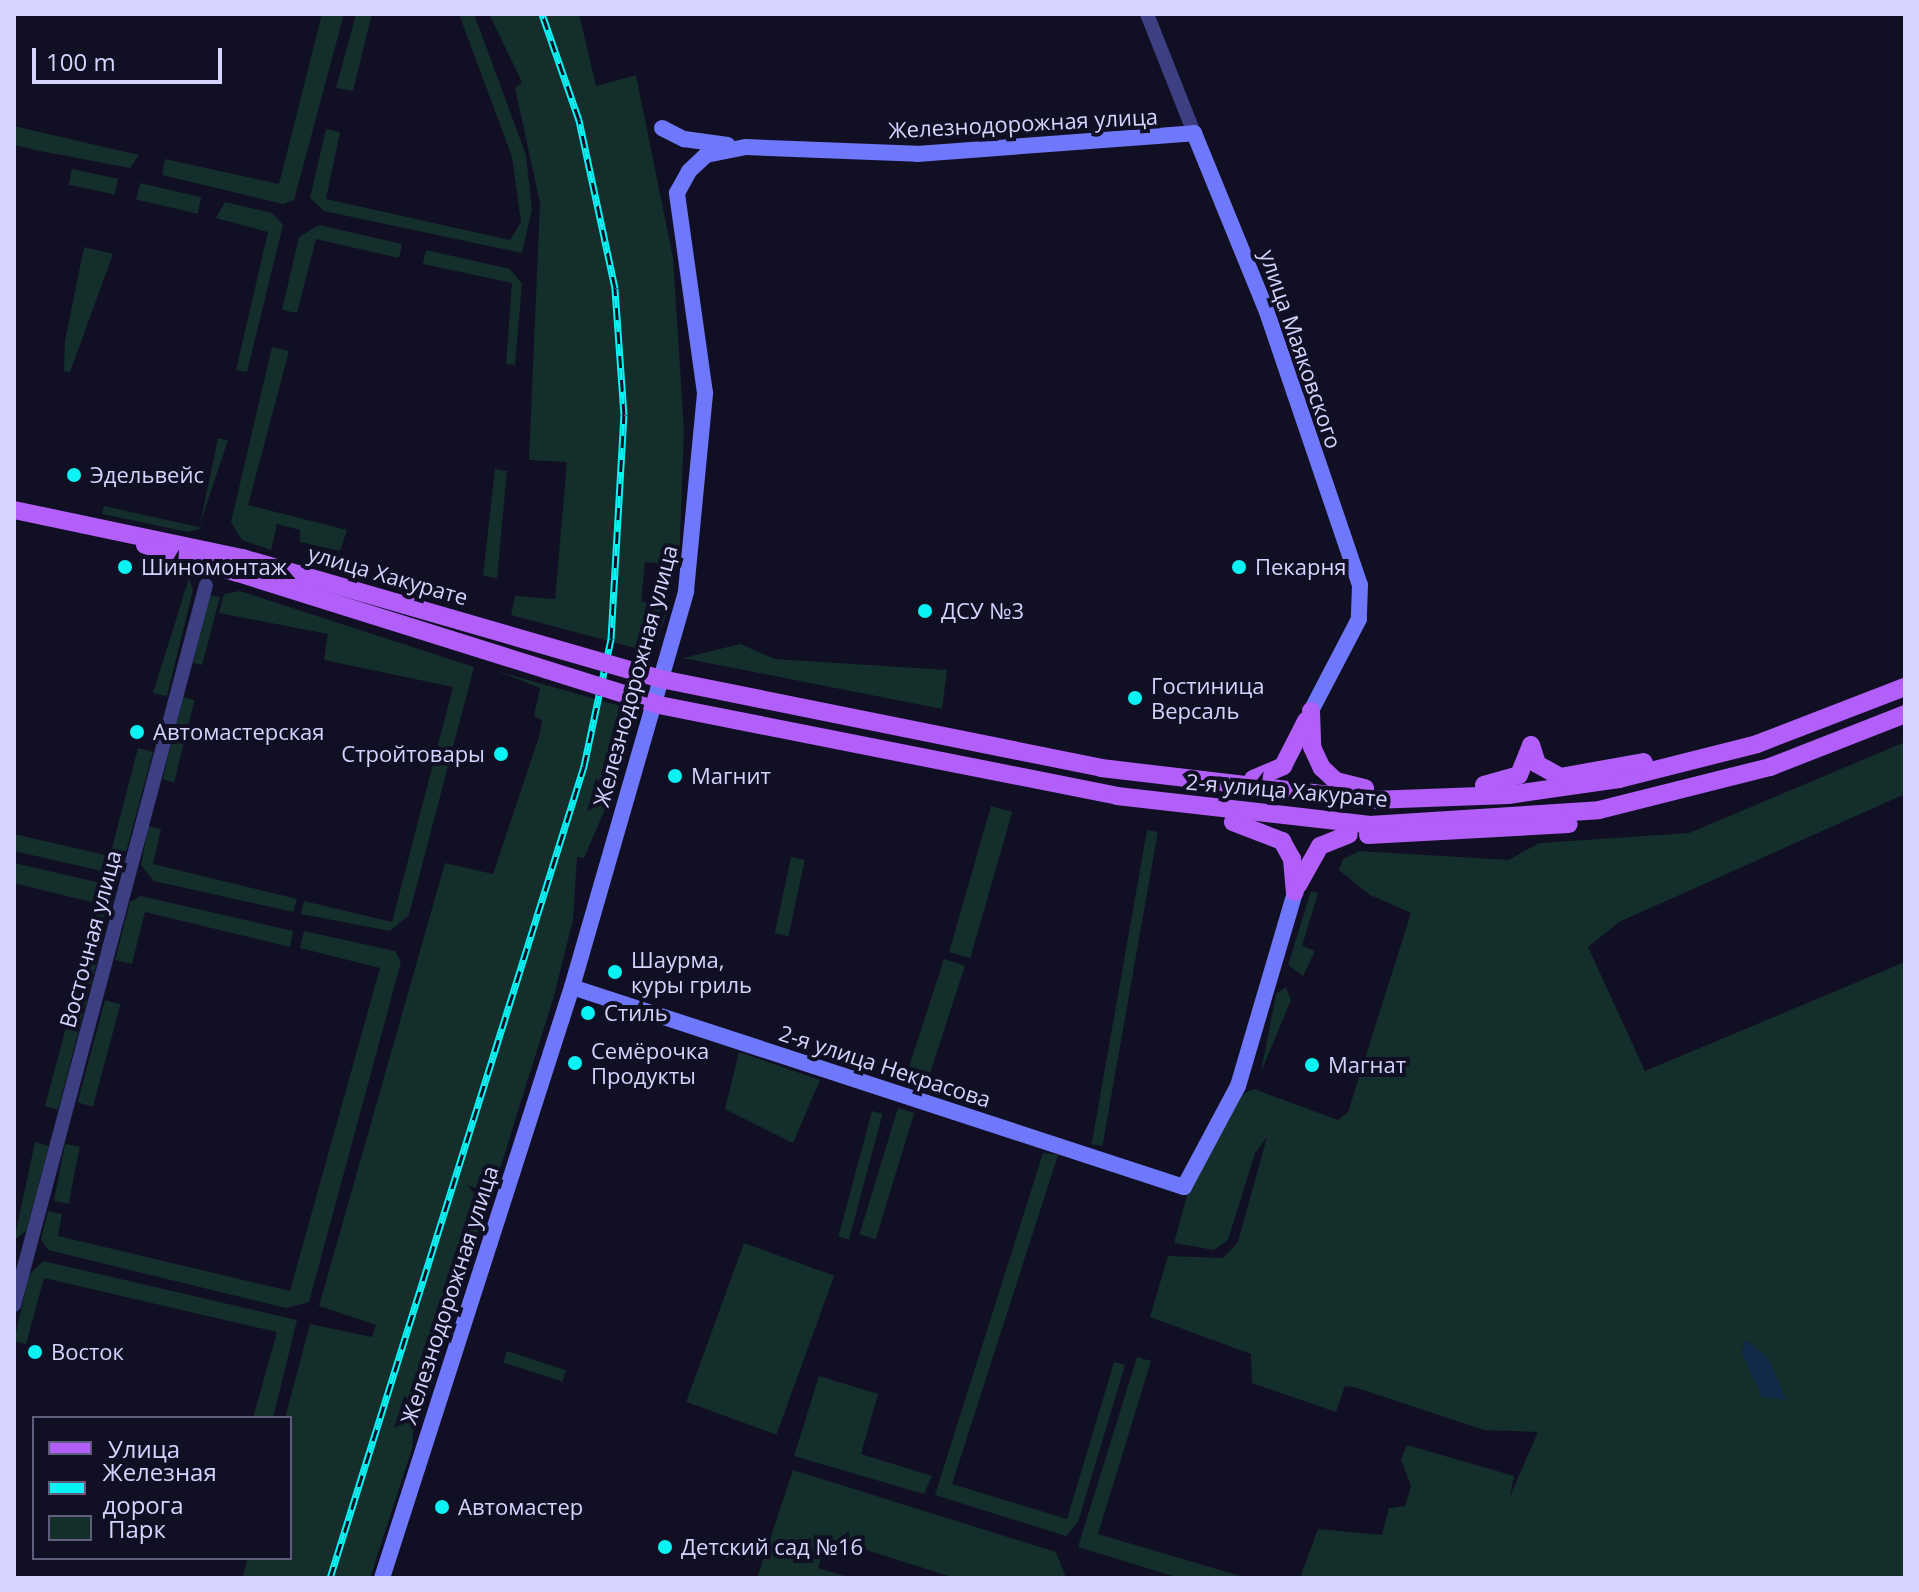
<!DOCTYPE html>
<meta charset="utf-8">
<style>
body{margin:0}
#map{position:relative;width:1919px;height:1592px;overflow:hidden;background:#110f24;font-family:"Open Sans",sans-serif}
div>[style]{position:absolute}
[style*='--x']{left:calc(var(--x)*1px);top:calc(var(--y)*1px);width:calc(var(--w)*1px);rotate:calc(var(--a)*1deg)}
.green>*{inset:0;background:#132e2b;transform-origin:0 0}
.water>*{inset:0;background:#102a48}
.tertiary>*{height:14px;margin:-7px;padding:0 7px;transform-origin:7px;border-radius:7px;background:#3c4082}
.secondary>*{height:16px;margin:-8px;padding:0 8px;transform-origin:8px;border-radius:8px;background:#6f78fa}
.primary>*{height:18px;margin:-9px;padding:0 9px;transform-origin:9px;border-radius:9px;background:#b25ff9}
.rail>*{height:7px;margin-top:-3.5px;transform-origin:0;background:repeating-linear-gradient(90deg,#110f24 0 12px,#09f3f5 0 24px);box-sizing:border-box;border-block:2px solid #09f3f5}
.primary-bridge>*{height:18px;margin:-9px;padding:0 9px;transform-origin:9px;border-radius:9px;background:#b25ff9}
.dots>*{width:22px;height:22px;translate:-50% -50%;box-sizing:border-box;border:4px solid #110f24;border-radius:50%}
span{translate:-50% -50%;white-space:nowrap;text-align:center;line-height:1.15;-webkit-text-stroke:8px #110f24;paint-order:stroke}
.street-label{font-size:22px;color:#d5d4fe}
.poi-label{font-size:22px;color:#d5d4fe}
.left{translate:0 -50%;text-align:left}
.right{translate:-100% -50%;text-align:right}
.frame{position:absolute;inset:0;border:16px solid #d5d4fe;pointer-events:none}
.legend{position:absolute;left:32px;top:1416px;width:260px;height:144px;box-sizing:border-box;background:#110f24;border:2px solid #5f5e7b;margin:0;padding:10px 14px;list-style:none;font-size:24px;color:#d5d4fe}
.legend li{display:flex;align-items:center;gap:16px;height:40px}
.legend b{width:40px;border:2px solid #5f5e7b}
.scale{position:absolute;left:32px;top:48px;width:190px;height:36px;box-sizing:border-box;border:4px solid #d5d4fe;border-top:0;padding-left:10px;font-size:24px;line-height:28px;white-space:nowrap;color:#d5d4fe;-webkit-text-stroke:6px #110f24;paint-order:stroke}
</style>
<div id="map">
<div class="green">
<div style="clip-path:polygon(322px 14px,344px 14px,294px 200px,283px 204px,162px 175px,165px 159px,279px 184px)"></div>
<div style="clip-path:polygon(356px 14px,372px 14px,353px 91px,336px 88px)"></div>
<div style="clip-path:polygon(459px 14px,474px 14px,526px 155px,532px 209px,522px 253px,324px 211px,310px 198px,326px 129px,340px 132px,326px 199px,510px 240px,521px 222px,512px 157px)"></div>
<div style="clip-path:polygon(489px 14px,579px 14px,596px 86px,636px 75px,673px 258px,684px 430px,679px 565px,645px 562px,641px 601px,667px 611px,654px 653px,511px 615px,515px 596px,555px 599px,567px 462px,529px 460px,540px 203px,515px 88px,522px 82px)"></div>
<div style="clip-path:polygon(14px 126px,139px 155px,130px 168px,40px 151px,14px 145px)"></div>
<div style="left:72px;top:169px;width:47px;height:16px;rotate:12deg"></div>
<div style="left:140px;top:183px;width:63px;height:17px;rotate:13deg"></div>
<div style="clip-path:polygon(225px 202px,272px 213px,283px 225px,247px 372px,236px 370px,268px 232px,216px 218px)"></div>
<div style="clip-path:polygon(319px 225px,402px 244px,399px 258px,316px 239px,297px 313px,282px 310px,299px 237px)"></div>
<div style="clip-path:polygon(84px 247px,113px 254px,70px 372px,64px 371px,65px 341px)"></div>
<div style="clip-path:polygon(426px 250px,510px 269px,522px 284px,515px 365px,506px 364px,512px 283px,423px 264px)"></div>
<div style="clip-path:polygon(272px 347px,289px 351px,248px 505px,347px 530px,340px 551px,300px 542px,300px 530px,277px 524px,271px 550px,242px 540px,231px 522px)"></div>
<div style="clip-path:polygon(218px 438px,228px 440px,200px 524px)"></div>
<div style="clip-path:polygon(495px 469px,507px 471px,497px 578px,483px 576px)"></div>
<div style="clip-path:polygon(104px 506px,203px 528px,188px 532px,102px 514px)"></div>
<div style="clip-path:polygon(189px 578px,193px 590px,167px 696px,153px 693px)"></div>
<div style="clip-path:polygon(240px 591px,474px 667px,409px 915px,390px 931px,301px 914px,304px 901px,392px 922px,453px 687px,324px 660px,328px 634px,219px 613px,224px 594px)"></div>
<div style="clip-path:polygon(209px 595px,220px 597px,202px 665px,193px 663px)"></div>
<div style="clip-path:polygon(740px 644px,775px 659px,947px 670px,942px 709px,683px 658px)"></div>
<div style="clip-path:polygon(497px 671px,634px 710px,606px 807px,584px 858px,577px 857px,573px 920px,554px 996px,433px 1383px,415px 1409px,412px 1449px,370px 1578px,242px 1578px,248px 1558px,290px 1558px,285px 1418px,310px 1324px,372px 1337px,376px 1325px,319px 1306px,445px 863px,493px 874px,539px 737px,542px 720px,534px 716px,540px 688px)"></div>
<div style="left:183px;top:697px;width:12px;height:85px;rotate:14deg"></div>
<div style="clip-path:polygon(evenodd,1905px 742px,1905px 794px,1619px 922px,1588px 947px,1645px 1071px,1905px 962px,1905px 1578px,1300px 1578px,1318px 1529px,1382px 1535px,1389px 1508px,1405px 1506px,1411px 1486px,1401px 1459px,1407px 1445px,1514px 1476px,1510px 1496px,1538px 1432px,1484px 1430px,1354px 1387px,1345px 1386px,1336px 1412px,1252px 1383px,1251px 1354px,1150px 1317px,1168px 1256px,1223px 1258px,1238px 1242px,1267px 1137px,1255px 1153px,1228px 1240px,1214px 1250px,1174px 1243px,1188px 1192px,1242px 1094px,1254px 1089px,1338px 1120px,1348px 1112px,1411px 913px,1370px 895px,1339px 870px,1343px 859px,1359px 851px,1509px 860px,1539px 843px,1689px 833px,1905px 742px,1745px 1340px,1768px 1358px,1775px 1380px,1762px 1397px,1742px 1353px,1745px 1340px)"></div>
<div style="clip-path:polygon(138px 748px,153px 752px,122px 867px,106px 872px,14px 851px,14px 834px,110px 856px)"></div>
<div style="left:991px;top:806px;width:22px;height:152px;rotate:16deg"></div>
<div style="clip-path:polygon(148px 826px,161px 829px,153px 864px,297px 899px,293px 912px,154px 881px,141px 865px)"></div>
<div style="left:1147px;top:830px;width:11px;height:319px;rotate:10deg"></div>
<div style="left:791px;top:857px;width:14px;height:78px;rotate:12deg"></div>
<div style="clip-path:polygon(14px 863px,105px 884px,115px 893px,58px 1110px,45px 1106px,99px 904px,14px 883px)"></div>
<div style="clip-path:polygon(1311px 891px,1318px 893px,1302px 946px,1315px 951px,1303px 976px,1288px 965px)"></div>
<div style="clip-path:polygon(141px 896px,293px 931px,290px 947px,145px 912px,132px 964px,115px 960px,130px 902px)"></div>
<div style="clip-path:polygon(304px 931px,395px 951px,401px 962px,309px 1302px,286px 1308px,48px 1250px,41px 1239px,48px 1211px,62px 1214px,58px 1236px,290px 1291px,380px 968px,300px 948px)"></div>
<div style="left:944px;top:959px;width:22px;height:130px;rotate:18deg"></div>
<div style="clip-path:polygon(1286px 987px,1291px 1000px,1261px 1072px,1276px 994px)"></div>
<div style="left:105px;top:1000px;width:16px;height:106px;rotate:15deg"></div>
<div style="clip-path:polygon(739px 1052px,820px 1080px,793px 1143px,725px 1109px)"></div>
<div style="left:898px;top:1108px;width:17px;height:132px;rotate:17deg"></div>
<div style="left:872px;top:1111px;width:11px;height:130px;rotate:15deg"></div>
<div style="clip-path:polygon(35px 1142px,49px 1146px,26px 1231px,14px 1240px)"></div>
<div style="left:65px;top:1144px;width:15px;height:58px;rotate:11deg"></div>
<div style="clip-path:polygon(1043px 1153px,1058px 1155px,952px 1484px,1067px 1519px,1114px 1362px,1125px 1365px,1078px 1522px,1066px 1536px,935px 1495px)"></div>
<div style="left:744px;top:1243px;width:96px;height:169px;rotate:20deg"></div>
<div style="clip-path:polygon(43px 1261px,297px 1320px,273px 1418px,253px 1418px,277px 1332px,44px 1278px,26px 1344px,14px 1341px,29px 1275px)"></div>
<div style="left:507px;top:1351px;width:62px;height:12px;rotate:18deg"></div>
<div style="clip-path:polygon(1137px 1357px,1151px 1361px,1098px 1534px,1247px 1578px,1179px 1578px,1078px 1547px)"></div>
<div style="clip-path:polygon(819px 1376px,878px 1394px,861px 1454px,932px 1476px,924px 1494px,794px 1456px)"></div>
<div style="clip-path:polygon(793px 1470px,1056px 1552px,1066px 1578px,955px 1578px,828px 1538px,818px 1568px,851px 1578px,757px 1578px)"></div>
</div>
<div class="water">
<div style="clip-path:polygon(1745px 1340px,1768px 1358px,1786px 1400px,1762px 1397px,1742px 1353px)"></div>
</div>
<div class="tertiary">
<div style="--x:1147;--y:14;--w:128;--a:68.4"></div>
<div style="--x:14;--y:1305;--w:745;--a:-75.07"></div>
</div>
<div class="secondary">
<div style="--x:662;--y:128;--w:25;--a:27"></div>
<div style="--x:684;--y:139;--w:44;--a:7.8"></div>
<div style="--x:572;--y:987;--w:644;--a:18.1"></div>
<div style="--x:1184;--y:1187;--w:115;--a:-61.9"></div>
<div style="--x:1238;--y:1086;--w:202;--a:-73.6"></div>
<div style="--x:382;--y:1578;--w:621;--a:-72.18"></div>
<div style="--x:572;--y:987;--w:412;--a:-73.9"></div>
<div style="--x:686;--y:591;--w:199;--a:-84.5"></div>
<div style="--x:705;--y:393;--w:202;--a:-98"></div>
<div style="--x:677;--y:193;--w:25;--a:-61"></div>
<div style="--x:689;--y:171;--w:23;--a:-43"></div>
<div style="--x:706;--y:155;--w:41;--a:-11.3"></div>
<div style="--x:746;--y:147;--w:171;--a:2.3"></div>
<div style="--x:917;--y:154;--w:278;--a:-4.3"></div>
<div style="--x:1194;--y:133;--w:193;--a:67.8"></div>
<div style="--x:1267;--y:312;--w:288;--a:71.2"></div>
<div style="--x:1360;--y:585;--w:34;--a:92"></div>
<div style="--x:1359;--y:619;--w:104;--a:117.6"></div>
</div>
<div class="primary">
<div style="--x:14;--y:510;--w:233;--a:11.9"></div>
<div style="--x:145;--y:545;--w:97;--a:16.8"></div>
<div style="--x:666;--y:680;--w:444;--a:11.4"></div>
<div style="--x:1101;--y:768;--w:273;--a:6.7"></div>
<div style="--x:1372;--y:800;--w:136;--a:-2.1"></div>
<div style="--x:1508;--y:795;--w:112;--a:-8.2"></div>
<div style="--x:1619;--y:779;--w:142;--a:-14.2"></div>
<div style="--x:1757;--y:744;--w:159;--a:-21.1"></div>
<div style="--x:659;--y:705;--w:467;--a:11.2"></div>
<div style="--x:1117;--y:796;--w:255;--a:6.5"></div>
<div style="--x:1370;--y:825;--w:229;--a:-3.7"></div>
<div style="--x:1599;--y:810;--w:176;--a:-14.1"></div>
<div style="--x:1770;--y:767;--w:145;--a:-21.4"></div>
<div style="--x:1311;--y:711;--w:36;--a:88"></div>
<div style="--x:1312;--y:747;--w:23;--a:65"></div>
<div style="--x:1322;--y:768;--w:19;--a:43"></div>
<div style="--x:1336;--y:781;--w:30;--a:14"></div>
<div style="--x:1253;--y:779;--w:33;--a:-23"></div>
<div style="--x:1283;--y:766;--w:51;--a:-62.9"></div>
<div style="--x:1484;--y:785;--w:36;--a:-16"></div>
<div style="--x:1519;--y:775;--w:32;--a:-68"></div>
<div style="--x:1531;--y:745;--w:20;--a:72"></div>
<div style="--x:1537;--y:764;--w:26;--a:29"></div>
<div style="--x:1560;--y:777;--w:85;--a:-10.1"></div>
<div style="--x:1233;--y:822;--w:53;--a:21.2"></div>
<div style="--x:1282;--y:841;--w:21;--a:61"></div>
<div style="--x:1292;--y:859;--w:33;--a:85"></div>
<div style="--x:1368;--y:835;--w:201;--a:-3.1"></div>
<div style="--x:1298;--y:885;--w:45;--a:-60.6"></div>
<div style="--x:1320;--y:846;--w:31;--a:-22"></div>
</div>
<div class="rail">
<div style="--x:330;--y:1578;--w:851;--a:-72.63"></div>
<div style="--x:584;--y:766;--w:130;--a:-78"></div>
<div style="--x:611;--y:639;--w:224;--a:-86.7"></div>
<div style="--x:624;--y:415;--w:127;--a:-94.1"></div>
<div style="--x:615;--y:288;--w:172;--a:-102.1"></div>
<div style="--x:579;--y:120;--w:112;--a:-109.2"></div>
</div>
<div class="primary-bridge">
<div style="--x:242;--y:558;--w:441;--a:16.1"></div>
<div style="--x:238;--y:573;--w:441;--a:17.4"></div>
</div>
<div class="dots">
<div style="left:74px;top:475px;background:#09f3f5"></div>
<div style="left:125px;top:567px;background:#09f3f5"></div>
<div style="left:1239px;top:567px;background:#09f3f5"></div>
<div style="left:925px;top:611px;background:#09f3f5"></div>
<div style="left:1135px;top:698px;background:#09f3f5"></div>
<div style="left:137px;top:732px;background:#09f3f5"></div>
<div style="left:501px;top:754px;background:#09f3f5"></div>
<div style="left:675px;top:776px;background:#09f3f5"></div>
<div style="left:615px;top:972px;background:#09f3f5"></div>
<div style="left:588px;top:1013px;background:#09f3f5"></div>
<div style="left:575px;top:1063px;background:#09f3f5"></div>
<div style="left:1312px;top:1065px;background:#09f3f5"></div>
<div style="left:35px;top:1352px;background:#09f3f5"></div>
<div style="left:442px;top:1507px;background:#09f3f5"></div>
<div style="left:665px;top:1547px;background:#09f3f5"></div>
</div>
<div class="street-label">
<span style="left:1023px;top:123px;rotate:-3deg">Железнодорожная улица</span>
<span style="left:1301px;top:349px;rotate:71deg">улица Маяковского</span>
<span style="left:388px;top:575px;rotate:16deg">улица Хакурате</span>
<span style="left:635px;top:676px;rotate:-75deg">Железнодорожная улица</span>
<span style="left:1287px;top:790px;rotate:5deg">2-я улица Хакурате</span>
<span style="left:90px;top:939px;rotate:-75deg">Восточная улица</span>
<span style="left:885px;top:1066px;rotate:18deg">2-я улица Некрасова</span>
<span style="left:449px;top:1295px;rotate:-72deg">Железнодорожная улица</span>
</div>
<div class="poi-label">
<span class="left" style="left:90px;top:475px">Эдельвейс</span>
<span class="left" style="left:141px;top:567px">Шиномонтаж</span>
<span class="left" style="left:1255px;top:567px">Пекарня</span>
<span class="left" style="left:941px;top:611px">ДСУ №3</span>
<span class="left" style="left:1151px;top:698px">Гостиница<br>Версаль</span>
<span class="left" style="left:153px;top:732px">Автомастерская</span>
<span class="right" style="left:485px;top:754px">Стройтовары</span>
<span class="left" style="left:691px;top:776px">Магнит</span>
<span class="left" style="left:631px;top:972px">Шаурма,<br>куры гриль</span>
<span class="left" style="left:604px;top:1013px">Стиль</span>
<span class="left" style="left:591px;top:1063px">Семёрочка<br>Продукты</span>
<span class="left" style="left:1328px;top:1065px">Магнат</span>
<span class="left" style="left:51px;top:1352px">Восток</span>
<span class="left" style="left:458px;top:1507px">Автомастер</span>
<span class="left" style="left:681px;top:1547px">Детский сад №16</span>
</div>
<div class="frame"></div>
<ul class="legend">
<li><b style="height:10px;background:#b25ff9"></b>Улица</li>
<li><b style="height:10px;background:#09f3f5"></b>Железная дорога</li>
<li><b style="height:22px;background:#132e2b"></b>Парк</li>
</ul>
<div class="scale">100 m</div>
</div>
